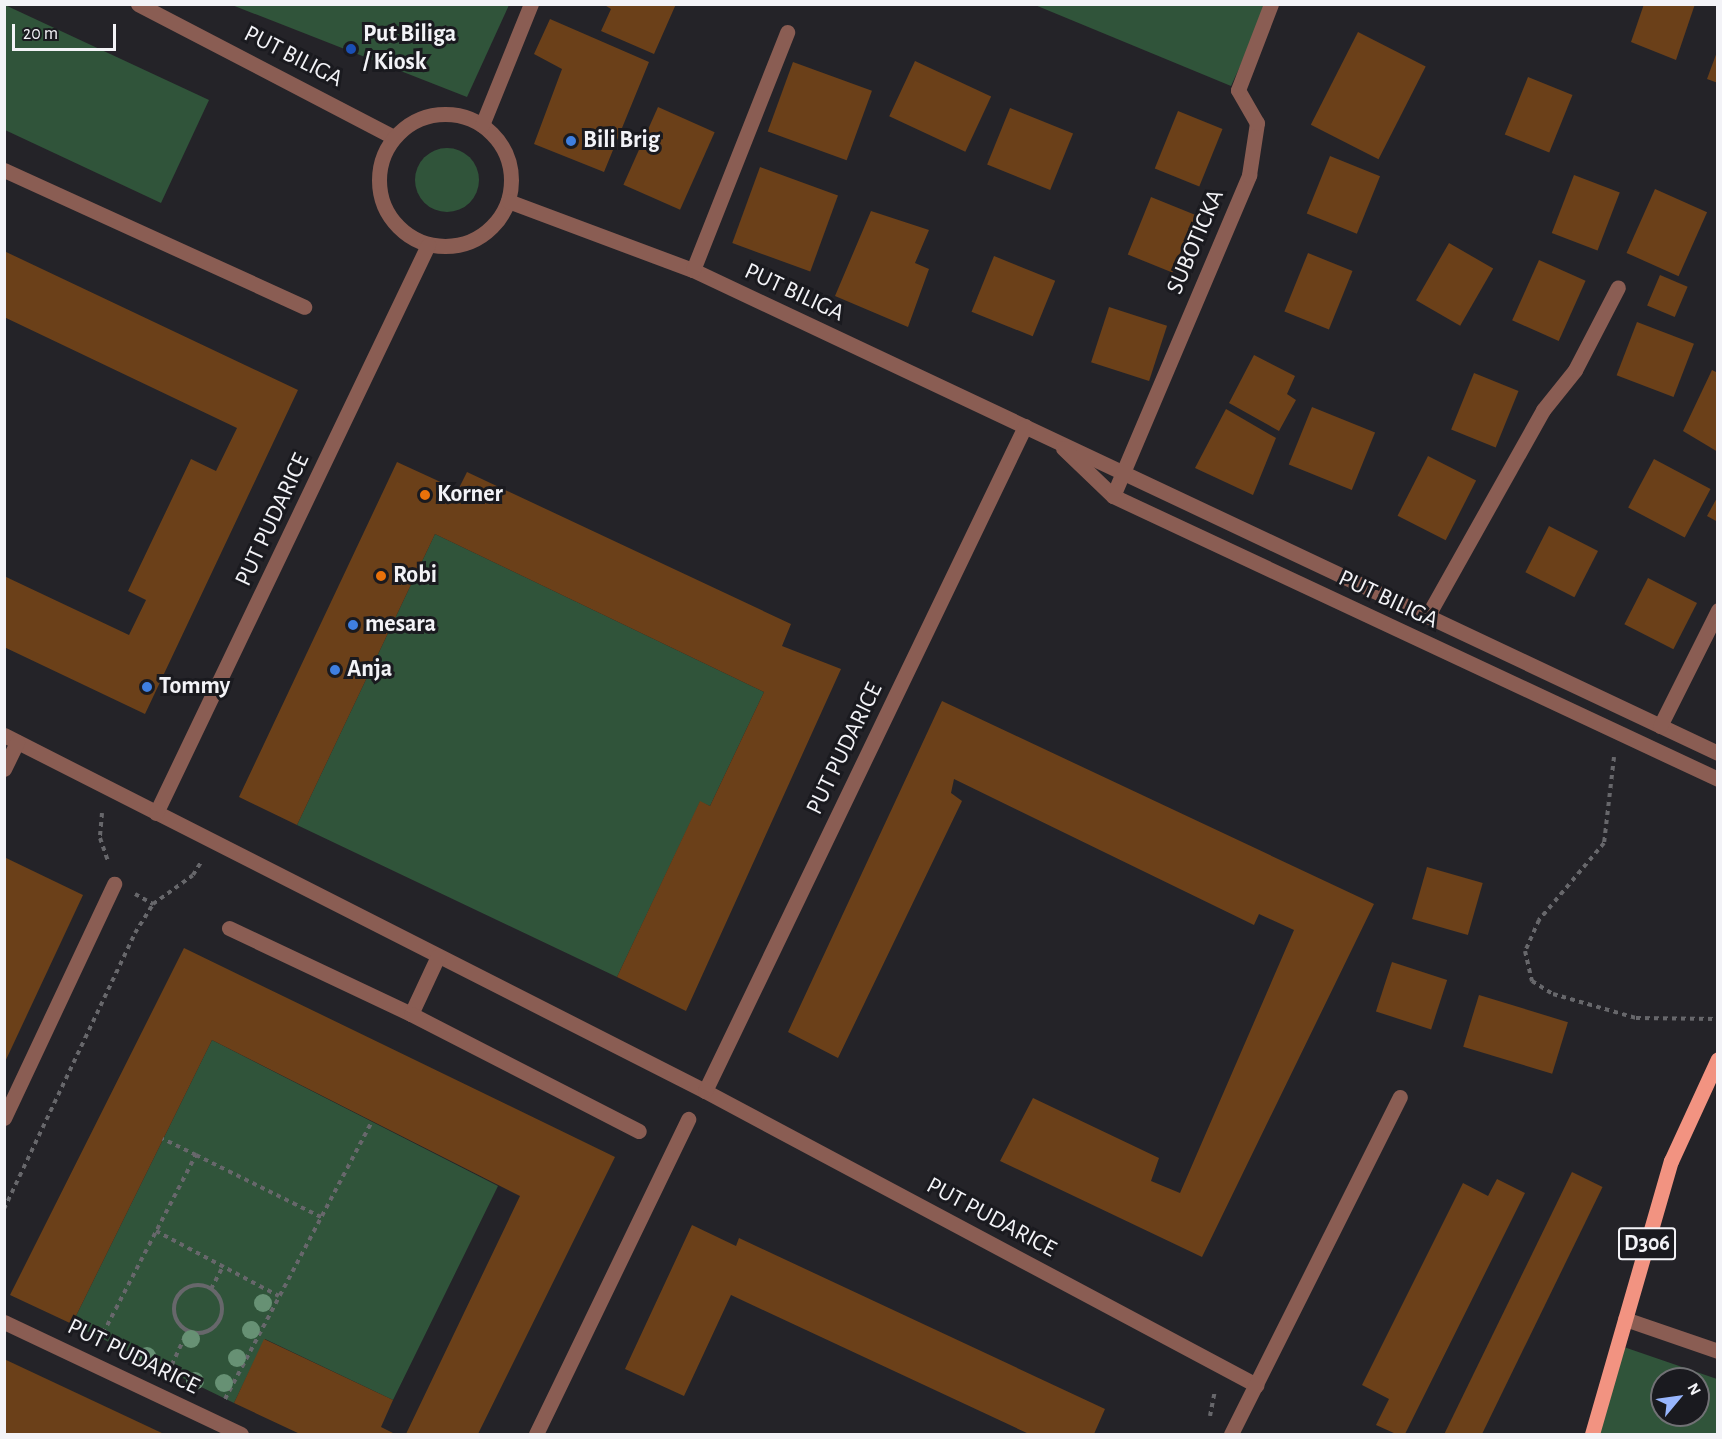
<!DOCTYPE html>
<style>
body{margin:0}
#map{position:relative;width:1722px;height:1439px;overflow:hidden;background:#242328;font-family:"Alegreya Sans",sans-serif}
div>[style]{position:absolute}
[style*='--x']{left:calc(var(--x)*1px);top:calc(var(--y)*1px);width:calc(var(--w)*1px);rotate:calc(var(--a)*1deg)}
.green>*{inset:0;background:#30543a}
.round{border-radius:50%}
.building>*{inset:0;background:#6b4019;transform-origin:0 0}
.path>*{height:4px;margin-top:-2px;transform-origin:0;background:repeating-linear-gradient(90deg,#67676b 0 4.5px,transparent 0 9px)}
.path>.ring{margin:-2px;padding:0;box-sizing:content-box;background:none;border:4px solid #67676b;border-radius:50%}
.minor>*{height:15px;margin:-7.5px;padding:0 7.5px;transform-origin:7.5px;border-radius:7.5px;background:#8a5d53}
.minor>.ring{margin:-7.5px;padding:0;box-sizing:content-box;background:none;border:15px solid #8a5d53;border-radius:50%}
.major>*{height:15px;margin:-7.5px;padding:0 7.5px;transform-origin:7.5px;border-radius:7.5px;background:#f29381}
.trees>*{width:18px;height:18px;margin:-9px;border-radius:50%;background:#679174}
.dots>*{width:16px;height:16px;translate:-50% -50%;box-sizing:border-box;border:3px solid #1a1a1f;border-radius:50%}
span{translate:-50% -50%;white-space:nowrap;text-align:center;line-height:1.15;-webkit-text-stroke:6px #1a1a1f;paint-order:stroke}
.shield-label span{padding:2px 4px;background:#1a1a1f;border:2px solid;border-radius:4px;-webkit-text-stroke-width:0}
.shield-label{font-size:22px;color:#f3f3f7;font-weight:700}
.poi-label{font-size:24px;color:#f3f3f7;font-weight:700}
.left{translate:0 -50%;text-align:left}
.street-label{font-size:24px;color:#f3f3f7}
.frame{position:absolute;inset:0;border:6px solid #f3f3f7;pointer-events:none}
.north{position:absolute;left:1650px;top:1367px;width:60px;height:60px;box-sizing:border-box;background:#1a1a1f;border:2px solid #717175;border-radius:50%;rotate:61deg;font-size:16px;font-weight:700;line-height:24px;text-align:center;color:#f3f3f7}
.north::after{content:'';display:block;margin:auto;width:21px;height:27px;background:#98b6fd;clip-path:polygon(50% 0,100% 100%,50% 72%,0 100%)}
.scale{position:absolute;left:12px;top:24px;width:104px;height:27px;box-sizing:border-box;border:3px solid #f3f3f7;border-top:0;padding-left:8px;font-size:18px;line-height:21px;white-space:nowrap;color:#f3f3f7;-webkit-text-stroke:4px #1a1a1f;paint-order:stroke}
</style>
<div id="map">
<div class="green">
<div style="clip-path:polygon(5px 5px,209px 100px,161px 203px,5px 130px)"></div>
<div style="clip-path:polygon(232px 5px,509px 5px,467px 97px)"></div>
<div style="clip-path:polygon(1035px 5px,1268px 5px,1231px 86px)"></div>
<div class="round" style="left:415px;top:148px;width:64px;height:64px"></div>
<div style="clip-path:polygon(435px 534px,764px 692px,710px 806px,700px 802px,617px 977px,297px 825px)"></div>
<div style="clip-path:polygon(212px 1040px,498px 1186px,393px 1400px,265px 1339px,234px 1403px,72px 1324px)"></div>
<div style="clip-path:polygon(evenodd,1618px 1345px,1717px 1379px,1717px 1434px,1592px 1434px,1618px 1345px,1662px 1379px,1698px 1379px,1698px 1415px,1662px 1415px,1662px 1379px)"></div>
</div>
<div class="building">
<div style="clip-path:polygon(603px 4px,676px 4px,654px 54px,601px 31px,611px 9px)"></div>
<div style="clip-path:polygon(1644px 4px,1695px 4px,1676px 60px,1631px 42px)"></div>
<div style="clip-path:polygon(550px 19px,649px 62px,604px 172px,534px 144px,562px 69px,534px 54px)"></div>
<div style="left:1358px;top:32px;width:76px;height:104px;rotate:27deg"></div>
<div style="clip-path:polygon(1717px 52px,1718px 52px,1718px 83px,1707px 79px)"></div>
<div style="left:915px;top:61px;width:84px;height:61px;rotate:25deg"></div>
<div style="left:793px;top:62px;width:84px;height:74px;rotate:20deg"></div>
<div style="left:1528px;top:77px;width:48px;height:62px;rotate:22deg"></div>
<div style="left:658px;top:107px;width:62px;height:85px;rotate:24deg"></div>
<div style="left:1010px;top:108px;width:68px;height:61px;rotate:22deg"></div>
<div style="left:1178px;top:111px;width:48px;height:62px;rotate:22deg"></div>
<div style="left:1330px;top:156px;width:54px;height:62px;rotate:22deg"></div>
<div style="left:760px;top:167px;width:83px;height:81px;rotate:20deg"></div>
<div style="left:1574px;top:175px;width:49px;height:62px;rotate:21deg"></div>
<div style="left:1655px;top:189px;width:57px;height:70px;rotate:24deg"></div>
<div style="left:1151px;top:197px;width:48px;height:62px;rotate:22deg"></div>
<div style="clip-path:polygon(871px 211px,929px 230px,915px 263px,929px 269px,908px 327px,835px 296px)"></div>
<div style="left:1449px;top:243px;width:51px;height:66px;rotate:30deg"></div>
<div style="clip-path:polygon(4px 251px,298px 390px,145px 714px,4px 647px,4px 576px,129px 635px,146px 600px,128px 591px,191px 459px,216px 471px,237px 428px,4px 317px)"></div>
<div style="left:1308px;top:253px;width:48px;height:63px;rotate:22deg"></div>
<div style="left:994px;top:256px;width:66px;height:60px;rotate:22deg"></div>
<div style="left:1539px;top:260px;width:51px;height:66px;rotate:24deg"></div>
<div style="left:1660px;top:275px;width:30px;height:33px;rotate:23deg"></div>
<div style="left:1109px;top:307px;width:61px;height:58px;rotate:18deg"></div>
<div style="left:1637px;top:322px;width:61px;height:57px;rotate:21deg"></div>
<div style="clip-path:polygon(1254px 355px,1295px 376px,1287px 394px,1296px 400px,1279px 431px,1229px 403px)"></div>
<div style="clip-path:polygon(1712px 370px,1718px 373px,1718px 452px,1683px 431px)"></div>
<div style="left:1474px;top:373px;width:48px;height:61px;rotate:22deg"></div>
<div style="left:1312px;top:407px;width:68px;height:62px;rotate:22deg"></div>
<div style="clip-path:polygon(1226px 409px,1276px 438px,1253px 495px,1195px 468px)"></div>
<div style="left:1428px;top:456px;width:54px;height:67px;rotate:27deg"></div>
<div style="left:1654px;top:459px;width:64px;height:55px;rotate:28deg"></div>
<div style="clip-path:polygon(397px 462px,458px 490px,467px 472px,791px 624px,782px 646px,841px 669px,686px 1011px,617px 977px,700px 801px,710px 806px,764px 692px,435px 534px,297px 825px,239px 797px)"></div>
<div style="clip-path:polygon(1718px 496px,1718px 522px,1707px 516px)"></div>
<div style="left:1549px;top:526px;width:55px;height:52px;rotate:27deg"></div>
<div style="left:1648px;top:578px;width:55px;height:52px;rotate:27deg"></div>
<div style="clip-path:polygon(942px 701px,1374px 904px,1202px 1257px,1000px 1161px,1033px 1098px,1159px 1158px,1151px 1181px,1180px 1193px,1294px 930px,1259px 914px,1254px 925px,954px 779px,951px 793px,962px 801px,838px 1058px,788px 1032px)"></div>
<div style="clip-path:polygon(4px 857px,83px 895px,4px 1064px)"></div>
<div style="left:1427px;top:867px;width:58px;height:54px;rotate:16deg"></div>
<div style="clip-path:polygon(184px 948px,615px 1157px,478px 1434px,406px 1434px,520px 1196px,212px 1040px,72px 1324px,10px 1295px)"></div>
<div style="left:1392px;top:962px;width:58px;height:52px;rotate:18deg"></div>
<div style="left:1479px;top:995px;width:93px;height:54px;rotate:17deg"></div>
<div style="left:1572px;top:1172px;width:34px;height:290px;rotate:26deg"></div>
<div style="clip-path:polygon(1497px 1179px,1525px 1193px,1405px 1434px,1396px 1434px,1376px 1425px,1389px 1399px,1362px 1385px,1463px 1183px,1488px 1196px)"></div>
<div style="clip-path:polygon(692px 1225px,736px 1246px,739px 1238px,1105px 1409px,1094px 1434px,1029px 1434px,731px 1295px,684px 1396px,625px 1369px)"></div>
<div style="clip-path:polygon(264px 1339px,393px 1400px,381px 1427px,395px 1434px,300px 1434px,234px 1403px)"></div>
<div style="clip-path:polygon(4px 1359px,164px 1434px,4px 1434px)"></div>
</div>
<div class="path">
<div style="--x:1614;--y:757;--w:87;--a:96.6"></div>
<div style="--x:1604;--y:843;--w:101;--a:130.2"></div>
<div style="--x:1539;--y:920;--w:34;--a:114"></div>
<div style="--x:1525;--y:951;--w:31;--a:77"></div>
<div style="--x:1532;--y:981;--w:25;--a:32"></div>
<div style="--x:1553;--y:994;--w:86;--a:16.1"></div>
<div style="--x:1636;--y:1018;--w:82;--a:0.7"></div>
<div style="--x:102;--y:813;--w:25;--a:95"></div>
<div style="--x:100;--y:838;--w:24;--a:71"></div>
<div style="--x:135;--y:894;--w:21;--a:29"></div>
<div style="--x:196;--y:1155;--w:140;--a:26.4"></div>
<div style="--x:4;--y:1209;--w:306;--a:-64.6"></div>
<div style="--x:135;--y:933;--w:34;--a:-58"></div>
<div style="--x:153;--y:904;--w:49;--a:-35.9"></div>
<div style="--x:193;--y:875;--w:15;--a:-58"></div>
<div style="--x:156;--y:1231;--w:139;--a:27.9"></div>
<div class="ring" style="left:174px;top:1285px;width:44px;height:44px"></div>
<div style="--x:211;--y:1289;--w:27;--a:-62"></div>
<div style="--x:99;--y:1341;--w:210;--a:-62.5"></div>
<div style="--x:196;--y:1155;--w:37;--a:-154"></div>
<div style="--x:168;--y:1373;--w:47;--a:-65.1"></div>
<div style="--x:225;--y:1399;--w:312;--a:-62.1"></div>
<div style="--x:1210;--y:1416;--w:25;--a:-79"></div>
</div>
<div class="minor">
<div style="--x:138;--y:4;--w:288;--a:27.5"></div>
<div class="ring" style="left:379px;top:114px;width:117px;height:117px"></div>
<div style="--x:482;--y:125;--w:131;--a:-68"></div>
<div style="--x:4;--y:170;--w:330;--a:24.5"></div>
<div style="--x:508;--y:201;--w:197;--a:20.5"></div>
<div style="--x:693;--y:270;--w:1133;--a:25.23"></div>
<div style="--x:693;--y:270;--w:256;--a:-68.4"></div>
<div style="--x:1063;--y:448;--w:69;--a:43.8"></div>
<div style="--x:1113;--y:496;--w:668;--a:25.07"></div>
<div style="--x:1113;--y:496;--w:349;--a:-67"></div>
<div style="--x:1249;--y:175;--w:53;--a:-81.3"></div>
<div style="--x:1257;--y:123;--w:38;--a:-120"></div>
<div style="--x:1238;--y:90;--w:92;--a:-69"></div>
<div style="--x:1428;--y:615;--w:235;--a:-60.7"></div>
<div style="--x:1543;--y:410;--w:51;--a:-51.3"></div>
<div style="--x:1575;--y:370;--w:93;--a:-62.6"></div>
<div style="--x:1660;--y:726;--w:130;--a:-63.4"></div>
<div style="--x:4;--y:735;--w:786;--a:26.92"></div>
<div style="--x:705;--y:1091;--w:625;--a:28.08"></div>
<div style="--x:4;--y:769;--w:30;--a:-64"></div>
<div style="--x:156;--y:813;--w:630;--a:-64.41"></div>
<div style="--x:229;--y:928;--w:201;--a:25.3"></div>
<div style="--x:411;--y:1014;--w:64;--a:-65"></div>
<div style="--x:411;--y:1014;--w:256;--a:27.2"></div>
<div style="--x:705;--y:1091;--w:738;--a:-64.3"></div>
<div style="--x:4;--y:1118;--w:259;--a:-64.8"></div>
<div style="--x:1625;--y:1319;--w:98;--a:19"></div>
<div style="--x:4;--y:1322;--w:262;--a:25.3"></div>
<div style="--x:536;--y:1434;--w:350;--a:-64.2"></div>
<div style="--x:1231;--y:1434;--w:377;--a:-63.4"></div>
</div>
<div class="major">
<div style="--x:1592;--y:1434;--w:284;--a:-73.9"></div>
<div style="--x:1671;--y:1161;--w:112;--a:-65.3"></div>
</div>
<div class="trees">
<div style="left:263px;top:1303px"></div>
<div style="left:251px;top:1330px"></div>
<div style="left:191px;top:1339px"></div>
<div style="left:147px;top:1356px"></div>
<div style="left:237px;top:1358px"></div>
<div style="left:195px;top:1381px"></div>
<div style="left:224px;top:1383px"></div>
</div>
<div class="dots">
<div style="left:351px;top:49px;background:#1a4fb4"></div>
<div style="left:571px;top:141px;background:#3f7fe0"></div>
<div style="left:425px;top:495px;background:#e8710a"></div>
<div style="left:381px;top:576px;background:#e8710a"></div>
<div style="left:353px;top:625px;background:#3f7fe0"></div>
<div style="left:335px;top:670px;background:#3f7fe0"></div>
<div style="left:147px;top:687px;background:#3f7fe0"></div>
</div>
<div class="shield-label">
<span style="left:1647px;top:1244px">D306</span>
</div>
<div class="poi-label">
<span class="left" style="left:363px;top:49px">Put Biliga<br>/ Kiosk</span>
<span class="left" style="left:583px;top:141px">Bili Brig</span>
<span class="left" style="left:437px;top:495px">Korner</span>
<span class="left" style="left:393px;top:576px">Robi</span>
<span class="left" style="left:365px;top:625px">mesara</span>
<span class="left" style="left:347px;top:670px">Anja</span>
<span class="left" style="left:159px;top:687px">Tommy</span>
</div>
<div class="street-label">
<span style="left:293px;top:57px;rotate:27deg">PUT BILIGA</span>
<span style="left:1196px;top:242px;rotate:-67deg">SUBOTICKA</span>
<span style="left:794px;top:293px;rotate:25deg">PUT BILIGA</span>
<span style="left:273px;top:520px;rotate:-65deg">PUT PUDARICE</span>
<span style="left:1388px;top:600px;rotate:25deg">PUT BILIGA</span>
<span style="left:845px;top:749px;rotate:-64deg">PUT PUDARICE</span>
<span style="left:991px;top:1218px;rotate:28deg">PUT PUDARICE</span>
<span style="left:133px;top:1357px;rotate:26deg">PUT PUDARICE</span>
</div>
<div class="frame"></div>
<div class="north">N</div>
<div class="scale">20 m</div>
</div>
